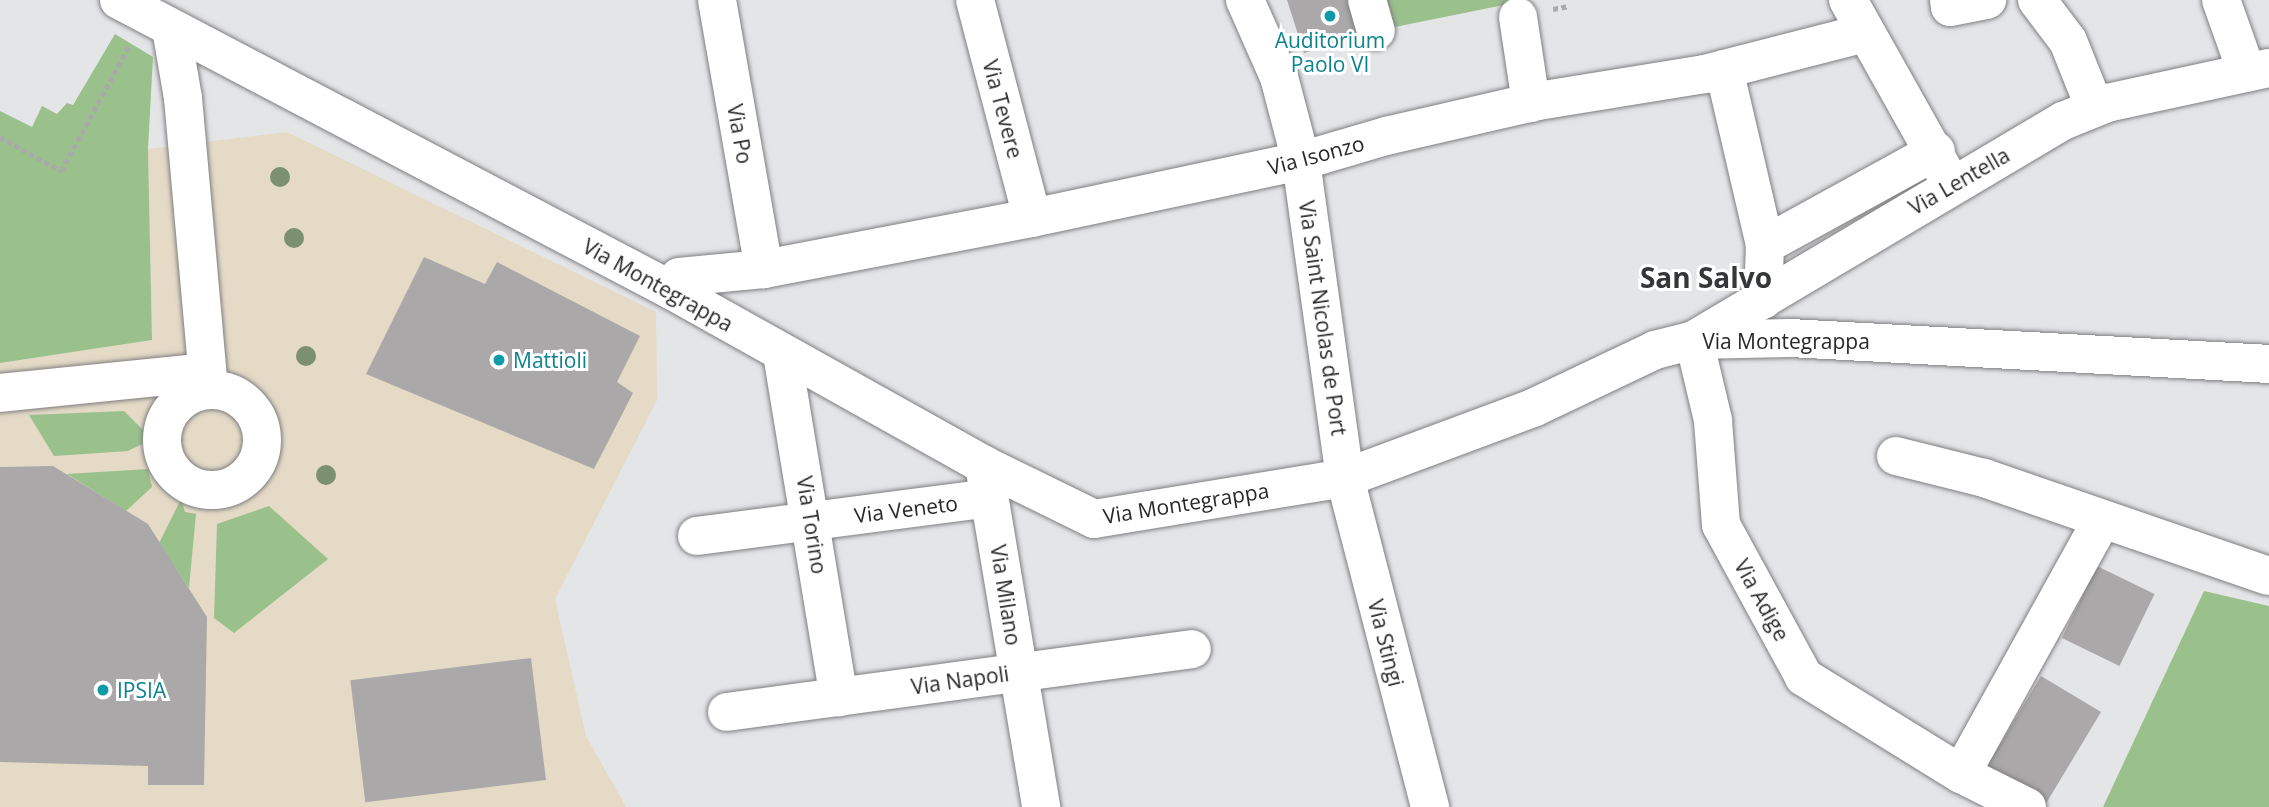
<!DOCTYPE html>
<style>
body{margin:0}
#map{position:relative;width:2269px;height:807px;overflow:hidden;background:#e4e5e7;font-family:"Open Sans",sans-serif}
div>[style]{position:absolute}
[style*='--x']{left:calc(var(--x)*1px);top:calc(var(--y)*1px);width:calc(var(--w)*1px);rotate:calc(var(--a)*1deg)}
.education>*{inset:0;background:#e5dac6}
.green>*{inset:0;background:#9ac18c}
.building>*{inset:0;background:#aaa8a8;transform-origin:0 0}
.path>*{height:4.5px;margin-top:-2.25px;transform-origin:0;background:repeating-linear-gradient(90deg,#a9a9ab 0 5px,transparent 0 8.5px)}
.roads{filter:drop-shadow(0 0 2px #7f7f81) drop-shadow(0 0 2px #7f7f81)}
.minor>*{height:38px;margin:-19px;padding:0 19px;transform-origin:19px;border-radius:19px;background:#fff}
.minor>.ring{margin:-19px;padding:0;box-sizing:content-box;background:none;border:38px solid #fff;border-radius:50%}
.trees>*{width:20px;height:20px;margin:-10px;border-radius:50%;background:#7a9071}
.dots>*{width:19px;height:19px;translate:-50% -50%;box-sizing:border-box;border:4px solid #fff;border-radius:50%}
span{translate:-50% -50%;white-space:nowrap;text-align:center;line-height:1.15;-webkit-text-stroke:6px #fff;paint-order:stroke}
.culture-label{font-size:21px;color:#0d838f}
.left{translate:0 -50%;text-align:left}
.street-label{font-size:21px;color:#282829}
.district-label{font-size:28px;color:#353637;font-weight:700}
</style>
<div id="map">
<div class="education">
<div style="clip-path:polygon(287px 132px,656px 312px,657px 400px,555px 599px,586px 736px,626px 807px,0 807px,0 363px,152px 340px,148px 149px)"></div>
</div>
<div class="green">
<div style="clip-path:polygon(1372px 0,1528px 0,1380px 30px)"></div>
<div style="clip-path:polygon(115px 34px,153px 57px,148px 149px,152px 340px,0 363px,0 111px,32px 127px,42px 106px,57px 114px,67px 103px,73px 105px)"></div>
<div style="clip-path:polygon(124px 411px,152px 439px,128px 451px,54px 456px,29px 415px)"></div>
<div style="clip-path:polygon(148px 469px,152px 487px,126px 511px,67px 474px)"></div>
<div style="clip-path:polygon(181px 499px,185px 512px,196px 514px,189px 588px,159px 543px)"></div>
<div style="clip-path:polygon(269px 506px,328px 559px,234px 633px,214px 618px,217px 524px)"></div>
<div style="clip-path:polygon(2204px 591px,2269px 606px,2269px 807px,2103px 807px)"></div>
</div>
<div class="building">
<div style="clip-path:polygon(1287px 0,1362px 0,1372px 32px,1304px 53px)"></div>
<div style="clip-path:polygon(424px 257px,485px 284px,497px 262px,640px 336px,617px 382px,633px 393px,594px 469px,366px 374px)"></div>
<div style="clip-path:polygon(53px 466px,148px 524px,207px 617px,204px 785px,148px 785px,148px 766px,0 762px,0 467px)"></div>
<div style="left:2097px;top:566px;width:64px;height:80px;rotate:26deg"></div>
<div style="left:531px;top:658px;width:123px;height:182px;rotate:83deg"></div>
<div style="left:2041px;top:676px;width:70px;height:110px;rotate:31deg"></div>
</div>
<div class="path">
<div style="--x:1553;--y:9;--w:16;--a:-11"></div>
<div style="--x:0;--y:137;--w:70;--a:29.1"></div>
<div style="--x:61;--y:171;--w:142;--a:-61.5"></div>
</div>
<div class="roads">
<div class="minor">
<div style="--x:119;--y:0;--w:624;--a:27.72"></div>
<div style="--x:671;--y:290;--w:359;--a:29.2"></div>
<div style="--x:984;--y:465;--w:123;--a:26.1"></div>
<div style="--x:1094;--y:519;--w:254;--a:-9.3"></div>
<div style="--x:1345;--y:478;--w:201;--a:-20.4"></div>
<div style="--x:1533;--y:408;--w:135;--a:-25.4"></div>
<div style="--x:1655;--y:350;--w:40;--a:-14.4"></div>
<div style="--x:1694;--y:340;--w:96;--a:-1.2"></div>
<div style="--x:1790;--y:338;--w:480;--a:3.1"></div>
<div style="--x:717;--y:0;--w:273;--a:80.1"></div>
<div style="--x:975;--y:0;--w:225;--a:75.3"></div>
<div style="--x:1245;--y:0;--w:84;--a:66.2"></div>
<div style="--x:1279;--y:77;--w:87;--a:75.3"></div>
<div style="--x:1301;--y:161;--w:320;--a:82.1"></div>
<div style="--x:1345;--y:478;--w:340;--a:75.5"></div>
<div style="--x:1367;--y:0;--w:32;--a:74"></div>
<div style="--x:1848;--y:0;--w:212;--a:60.7"></div>
<div style="--x:1949;--y:0;--w:7;--a:82"></div>
<div style="--x:1950;--y:7;--w:38;--a:-11"></div>
<div style="--x:2037;--y:0;--w:51;--a:52.9"></div>
<div style="--x:2068;--y:41;--w:70;--a:68.2"></div>
<div style="--x:2221;--y:0;--w:77;--a:70.4"></div>
<div style="--x:1518;--y:17;--w:87;--a:81.4"></div>
<div style="--x:171;--y:28;--w:71;--a:80.3"></div>
<div style="--x:183;--y:98;--w:292;--a:84.9"></div>
<div style="--x:1724;--y:69;--w:181;--a:76.9"></div>
<div style="--x:1765;--y:245;--w:55;--a:92.1"></div>
<div style="--x:1765;--y:245;--w:195;--a:-28.8"></div>
<div style="--x:671;--y:290;--w:15;--a:-58"></div>
<div style="--x:679;--y:277;--w:85;--a:-5.4"></div>
<div style="--x:764;--y:269;--w:273;--a:-10.8"></div>
<div style="--x:1032;--y:218;--w:275;--a:-12"></div>
<div style="--x:1301;--y:161;--w:89;--a:-16.4"></div>
<div style="--x:1386;--y:136;--w:156;--a:-13"></div>
<div style="--x:1538;--y:101;--w:169;--a:-9.2"></div>
<div style="--x:1705;--y:74;--w:165;--a:-14.4"></div>
<div style="--x:782;--y:354;--w:348;--a:80.6"></div>
<div class="ring" style="left:162px;top:390px;width:62px;height:62px"></div>
<div style="--x:0;--y:393;--w:208;--a:-5.8"></div>
<div style="--x:1896;--y:456;--w:91;--a:14"></div>
<div style="--x:1984;--y:478;--w:301;--a:19"></div>
<div style="--x:984;--y:465;--w:347;--a:80.5"></div>
<div style="--x:697;--y:536;--w:295;--a:-7.4"></div>
<div style="--x:727;--y:712;--w:469;--a:-7.7"></div>
<div style="--x:1961;--y:774;--w:289;--a:-61"></div>
<div style="--x:2027;--y:807;--w:74;--a:-153.4"></div>
<div style="--x:1961;--y:774;--w:185;--a:-148.3"></div>
<div style="--x:1804;--y:677;--w:173;--a:-118.6"></div>
<div style="--x:1721;--y:525;--w:105;--a:-94.4"></div>
<div style="--x:1713;--y:420;--w:82;--a:-103.4"></div>
<div style="--x:1694;--y:340;--w:429;--a:-30.7"></div>
<div style="--x:2063;--y:121;--w:48;--a:-22.2"></div>
<div style="--x:2107;--y:103;--w:166;--a:-12.2"></div>
</div>
</div>
<div class="trees">
<div style="left:280px;top:177px"></div>
<div style="left:294px;top:238px"></div>
<div style="left:306px;top:356px"></div>
<div style="left:326px;top:475px"></div>
</div>
<div class="dots">
<div style="left:1330px;top:16px;background:#0f9aa8"></div>
<div style="left:499px;top:360px;background:#0f9aa8"></div>
<div style="left:103px;top:690px;background:#0f9aa8"></div>
</div>
<div class="culture-label">
<span style="left:1330px;top:52px">Auditorium<br>Paolo VI</span>
<span class="left" style="left:513px;top:360px">Mattioli</span>
<span class="left" style="left:117px;top:690px">IPSIA</span>
</div>
<div class="street-label">
<span style="left:1003px;top:109px;rotate:75deg">Via Tevere</span>
<span style="left:740px;top:134px;rotate:80deg">Via Po</span>
<span style="left:1316px;top:155px;rotate:-15deg">Via Isonzo</span>
<span style="left:1959px;top:181px;rotate:-30deg">Via Lentella</span>
<span style="left:658px;top:285px;rotate:29deg">Via Montegrappa</span>
<span style="left:1323px;top:318px;rotate:82deg">Via Saint Nicolas de Port</span>
<span style="left:1786px;top:341px">Via Montegrappa</span>
<span style="left:1186px;top:503px;rotate:-9deg">Via Montegrappa</span>
<span style="left:906px;top:509px;rotate:-7deg">Via Veneto</span>
<span style="left:812px;top:525px;rotate:81deg">Via Torino</span>
<span style="left:1006px;top:595px;rotate:81deg">Via Milano</span>
<span style="left:1762px;top:600px;rotate:61deg">Via Adige</span>
<span style="left:1386px;top:643px;rotate:76deg">Via Stingi</span>
<span style="left:960px;top:680px;rotate:-8deg">Via Napoli</span>
</div>
<div class="district-label">
<span style="left:1706px;top:277px">San Salvo</span>
</div>
</div>
